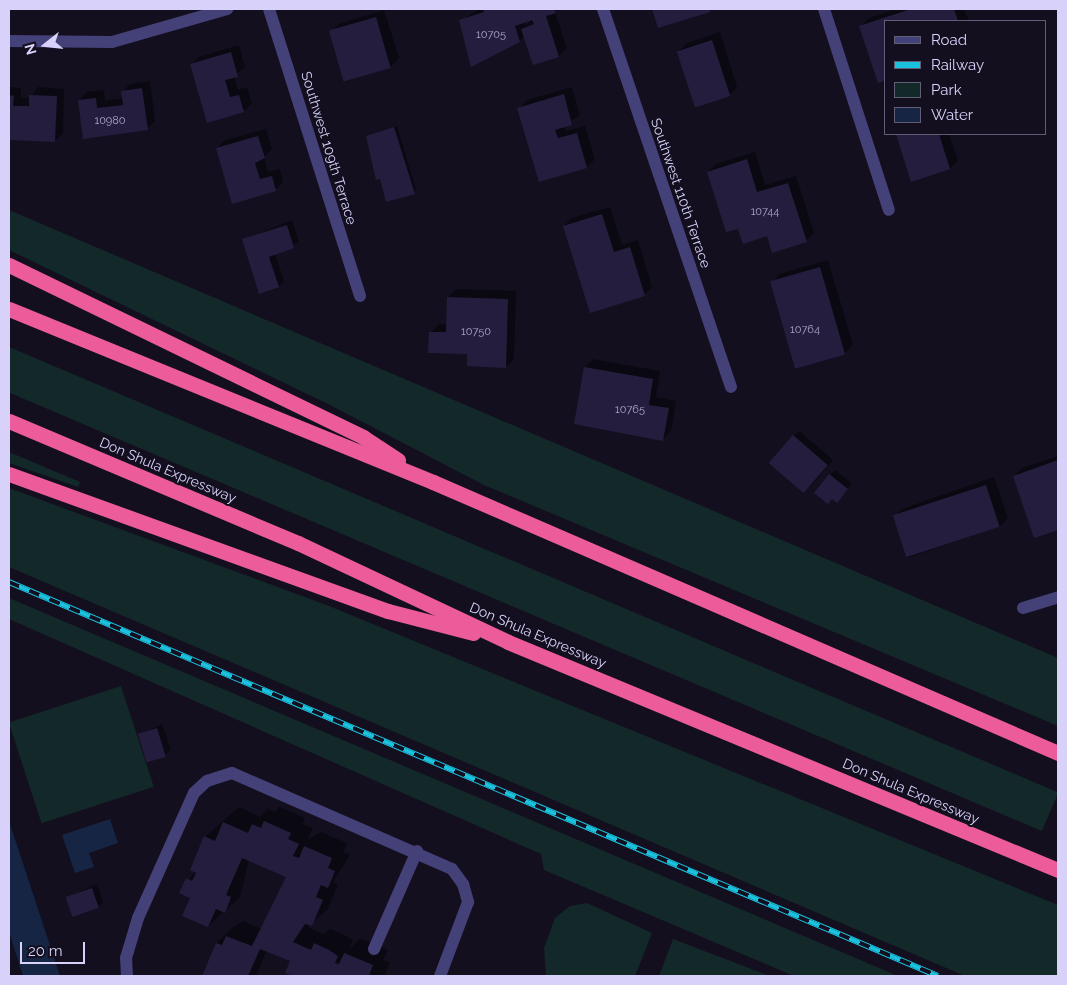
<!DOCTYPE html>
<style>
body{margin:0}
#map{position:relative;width:1067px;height:985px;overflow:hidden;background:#130f1f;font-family:Raleway,sans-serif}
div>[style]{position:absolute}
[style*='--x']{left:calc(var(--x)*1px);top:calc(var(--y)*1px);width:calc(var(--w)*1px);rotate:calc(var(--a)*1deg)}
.green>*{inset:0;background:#132828;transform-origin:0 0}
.water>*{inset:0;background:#152543}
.shadow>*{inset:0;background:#0007}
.building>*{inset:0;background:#251d3e;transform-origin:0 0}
.service>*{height:12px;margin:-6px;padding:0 6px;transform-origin:6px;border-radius:6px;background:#444078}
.minor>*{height:12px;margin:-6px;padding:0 6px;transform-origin:6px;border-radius:6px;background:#444078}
.motorway>*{height:15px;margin:-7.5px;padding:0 7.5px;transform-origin:7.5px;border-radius:7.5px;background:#ec5b9a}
.rail>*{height:5.5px;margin-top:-2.75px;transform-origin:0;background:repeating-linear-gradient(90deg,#130f1f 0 11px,#1ac2de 0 22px);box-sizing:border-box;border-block:1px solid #1ac2de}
span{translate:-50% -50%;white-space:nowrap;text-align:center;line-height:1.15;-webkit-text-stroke:4px #130f1f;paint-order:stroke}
.number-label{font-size:11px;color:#aba5cb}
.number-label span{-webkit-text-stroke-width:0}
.street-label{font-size:14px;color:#d8d2fa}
.frame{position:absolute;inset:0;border:10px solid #d8d2fa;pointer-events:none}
.legend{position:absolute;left:884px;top:20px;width:162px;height:115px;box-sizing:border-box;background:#130f1f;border:1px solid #625d77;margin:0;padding:6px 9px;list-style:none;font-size:15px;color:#d8d2fa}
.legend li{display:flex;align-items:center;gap:10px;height:25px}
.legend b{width:25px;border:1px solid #625d77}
.north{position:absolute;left:20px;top:20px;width:50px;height:50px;-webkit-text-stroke:4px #130f1f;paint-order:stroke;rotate:254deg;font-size:14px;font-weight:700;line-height:20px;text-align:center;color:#d8d2fa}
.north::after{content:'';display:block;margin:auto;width:18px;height:22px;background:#d8d2fa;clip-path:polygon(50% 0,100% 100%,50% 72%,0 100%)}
.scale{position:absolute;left:20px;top:942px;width:65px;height:22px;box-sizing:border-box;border:2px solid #d8d2fa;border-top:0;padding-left:6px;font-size:15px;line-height:18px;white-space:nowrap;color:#d8d2fa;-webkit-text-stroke:4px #130f1f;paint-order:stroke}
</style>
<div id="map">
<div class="green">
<div style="clip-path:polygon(9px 210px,1058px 658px,1058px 726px,484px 485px,328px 404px,9px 250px)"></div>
<div style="left:9px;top:347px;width:1140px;height:42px;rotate:23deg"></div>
<div style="clip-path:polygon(9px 452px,80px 482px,78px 487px,9px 463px)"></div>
<div style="clip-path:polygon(9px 488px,329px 606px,1058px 905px,1058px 976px,965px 976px,9px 567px)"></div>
<div style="clip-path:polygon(9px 598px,898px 976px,794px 976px,544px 870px,541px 854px,9px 619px)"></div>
<div style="left:121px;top:686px;width:106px;height:118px;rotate:72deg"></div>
<div style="clip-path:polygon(587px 903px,652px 933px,635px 976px,546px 976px,544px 948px,555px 918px,570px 906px)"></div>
<div style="clip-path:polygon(673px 939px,767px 975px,767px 976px,659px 976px)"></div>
</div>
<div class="water">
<div style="clip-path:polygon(110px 819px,118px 843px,89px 853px,94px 867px,75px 873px,62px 835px)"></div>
<div style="clip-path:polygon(9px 821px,60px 976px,23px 976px,9px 932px)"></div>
</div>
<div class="shadow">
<div style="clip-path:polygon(evenodd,480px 9px,558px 9px,555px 12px,567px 48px,559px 56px,534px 64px,525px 35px,519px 41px,460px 21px,480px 9px,533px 19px,525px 26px,524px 22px,533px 19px)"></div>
<div style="clip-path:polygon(653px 9px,711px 9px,659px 27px)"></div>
<div style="clip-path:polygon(897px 9px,964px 9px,969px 21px,886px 21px,861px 26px,869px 18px)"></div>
<div style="clip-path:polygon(384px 10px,399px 58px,391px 66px,331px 32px,339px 24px)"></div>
<div style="clip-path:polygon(720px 32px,737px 87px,729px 95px,679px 51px,687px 43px)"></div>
<div style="clip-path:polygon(239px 45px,245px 67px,234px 76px,238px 90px,247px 87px,252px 103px,244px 111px,191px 65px,199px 57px)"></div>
<div style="clip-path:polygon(150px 81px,155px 121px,147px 129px,84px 137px,79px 100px,87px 92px,104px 90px,105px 101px,123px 98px,122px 92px,130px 84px)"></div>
<div style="clip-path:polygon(886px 86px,886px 97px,883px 89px)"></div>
<div style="clip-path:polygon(9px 87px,21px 88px,21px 98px,30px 98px,38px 87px,64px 89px,63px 133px,55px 141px,9px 138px)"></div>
<div style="clip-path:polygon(572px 87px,580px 115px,564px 126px,566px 131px,585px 126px,595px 159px,587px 167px,540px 181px,519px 109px,527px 100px)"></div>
<div style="clip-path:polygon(397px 126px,416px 190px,414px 192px,367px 136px)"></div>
<div style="clip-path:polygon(266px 129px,272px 149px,264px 157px,268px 172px,280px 169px,283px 182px,275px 190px,232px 202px,217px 148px,225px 140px)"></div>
<div style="clip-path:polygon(897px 134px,949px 134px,958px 160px,950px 168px,912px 180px)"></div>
<div style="clip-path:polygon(755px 152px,765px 185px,796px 176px,814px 233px,806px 241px,739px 227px,708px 172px,716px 164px)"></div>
<div style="clip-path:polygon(610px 207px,622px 245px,638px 240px,652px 287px,644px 295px,564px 226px,572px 218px)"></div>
<div style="clip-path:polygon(292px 220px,299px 242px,275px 254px,284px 281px,279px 286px,243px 240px)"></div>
<div style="clip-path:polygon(828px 260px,853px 345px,845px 353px,797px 367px,772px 282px,780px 274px)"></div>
<div style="clip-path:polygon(456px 289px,516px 291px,514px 359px,506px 367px,431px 332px,439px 324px,448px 324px,448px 297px)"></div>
<div style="clip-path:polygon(593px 359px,660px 371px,656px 397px,676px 401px,671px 431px,663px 439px,585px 367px)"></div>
<div style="clip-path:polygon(799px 431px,833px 460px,810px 487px,794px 436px)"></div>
<div style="clip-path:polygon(1058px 456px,1058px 528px,1035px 536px,1014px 476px,1022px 468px)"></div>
<div style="clip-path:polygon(835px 470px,852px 483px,842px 496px,830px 475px)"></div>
<div style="clip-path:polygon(994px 477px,1008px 518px,1000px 526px,908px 558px,894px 517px,902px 509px)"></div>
<div style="clip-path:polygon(162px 724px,171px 750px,165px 755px,140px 734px)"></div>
<div style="clip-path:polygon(239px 807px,260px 817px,268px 809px,275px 812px,280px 807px,305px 818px,303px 824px,313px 828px,307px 840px,321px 832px,347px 843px,343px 852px,350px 855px,333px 882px,338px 885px,327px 910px,307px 927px,324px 934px,330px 929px,344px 935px,353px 940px,349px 950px,360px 938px,388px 950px,383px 960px,390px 963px,384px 976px,296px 976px,287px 972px,292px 961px,267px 950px,256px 976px,203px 976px,217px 943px,232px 928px,243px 921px,262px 929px,288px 877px,249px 860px,240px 897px,208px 926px,192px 897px,181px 893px,195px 871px,205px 837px)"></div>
<div style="clip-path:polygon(97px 884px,103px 902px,98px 907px,68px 897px)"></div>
</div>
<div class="building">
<div style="clip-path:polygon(483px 9px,554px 9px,556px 13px,546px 16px,559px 57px,533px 65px,521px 29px,534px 24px,532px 20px,515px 26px,520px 42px,471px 67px,459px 20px,484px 12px)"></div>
<div style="clip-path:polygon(652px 9px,709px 9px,710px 12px,658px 28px)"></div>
<div style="clip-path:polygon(911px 9px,954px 9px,958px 21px,886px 21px,886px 80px,878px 83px,859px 26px)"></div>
<div style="left:376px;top:17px;width:53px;height:49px;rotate:74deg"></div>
<div style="left:712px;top:40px;width:59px;height:37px;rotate:72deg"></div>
<div style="clip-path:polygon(231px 52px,238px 77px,225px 80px,230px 97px,239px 95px,244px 112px,207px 123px,190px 64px)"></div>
<div style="clip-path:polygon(142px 88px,148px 130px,83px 139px,78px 100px,96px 98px,97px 108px,123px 105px,121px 91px)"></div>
<div style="clip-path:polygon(564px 94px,572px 125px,555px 130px,558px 138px,577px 133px,587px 168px,539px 182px,517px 108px)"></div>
<div style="clip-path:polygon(9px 95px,14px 96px,13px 106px,29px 106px,29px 95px,57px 96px,55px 142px,9px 140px)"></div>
<div style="clip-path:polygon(394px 127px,415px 194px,386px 202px,380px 179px,376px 180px,366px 136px)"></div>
<div style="clip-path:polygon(896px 134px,939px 134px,950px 169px,911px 182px)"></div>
<div style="clip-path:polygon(258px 136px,265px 158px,255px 163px,260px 179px,272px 176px,276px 191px,232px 204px,216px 148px)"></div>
<div style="clip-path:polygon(747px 159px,757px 192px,788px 183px,807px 242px,772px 253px,767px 236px,743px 244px,738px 229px,726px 232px,707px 172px)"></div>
<div style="clip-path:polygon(602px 214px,614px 252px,630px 247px,645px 296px,590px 313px,563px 226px)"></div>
<div style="clip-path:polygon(287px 225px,294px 248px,269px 257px,279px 287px,259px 294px,242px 239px)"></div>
<div style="left:820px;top:267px;width:91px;height:52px;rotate:74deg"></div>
<div style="clip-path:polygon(447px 297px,508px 299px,506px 368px,467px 366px,467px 354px,428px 353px,429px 332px,446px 332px)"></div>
<div style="clip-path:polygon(584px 367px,653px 379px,649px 405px,669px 408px,663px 441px,574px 424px)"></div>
<div style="left:793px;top:435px;width:46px;height:37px;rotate:41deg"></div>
<div style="clip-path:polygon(1058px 460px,1058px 530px,1034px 538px,1013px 476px)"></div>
<div style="clip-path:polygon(829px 474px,848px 489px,837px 503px,832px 499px,828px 504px,814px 493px)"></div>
<div style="left:986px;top:485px;width:44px;height:98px;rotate:72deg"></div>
<div style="left:157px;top:728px;width:30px;height:20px;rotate:73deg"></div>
<div style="clip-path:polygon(264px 821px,291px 833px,288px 839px,299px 844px,293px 856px,299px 858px,304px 846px,332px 858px,328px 868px,335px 871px,328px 888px,321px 885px,316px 897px,323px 900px,312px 926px,305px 924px,293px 942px,311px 950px,314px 943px,329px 950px,338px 956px,335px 963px,339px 964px,344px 953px,373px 965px,369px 976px,293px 976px,285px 973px,290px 961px,260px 949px,248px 976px,202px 976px,216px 943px,222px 945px,226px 936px,252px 946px,286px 877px,242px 858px,226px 895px,231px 897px,225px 913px,216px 909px,208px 927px,182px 916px,190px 898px,179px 893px,186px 878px,192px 881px,196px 873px,190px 870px,204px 836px,215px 841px,223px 822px,248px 833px,252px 824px,261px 828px)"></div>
<div style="left:92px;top:888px;width:21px;height:28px;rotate:71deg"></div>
</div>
<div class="service">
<div style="--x:824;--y:9;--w:211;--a:72.1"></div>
</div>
<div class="minor">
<div style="--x:269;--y:9;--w:301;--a:72.4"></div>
<div style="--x:603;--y:9;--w:399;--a:71.3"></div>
<div style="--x:9;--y:41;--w:103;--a:0.6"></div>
<div style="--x:112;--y:42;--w:120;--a:-16"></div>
<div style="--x:1023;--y:608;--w:37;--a:-17"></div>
<div style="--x:374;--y:949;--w:107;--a:-66.3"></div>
<div style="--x:127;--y:976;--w:18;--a:-93"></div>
<div style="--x:126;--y:958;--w:42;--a:-73.3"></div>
<div style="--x:138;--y:918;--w:137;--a:-65.9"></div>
<div style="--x:194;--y:793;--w:18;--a:-43"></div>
<div style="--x:207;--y:781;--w:26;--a:-18"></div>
<div style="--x:232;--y:773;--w:240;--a:23.6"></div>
<div style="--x:452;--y:869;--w:19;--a:54"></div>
<div style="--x:463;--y:884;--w:19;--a:74"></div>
<div style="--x:468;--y:902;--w:79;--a:110.7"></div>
</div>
<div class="motorway">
<div style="--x:9;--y:265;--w:394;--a:25.9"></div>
<div style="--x:363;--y:437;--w:42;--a:33.3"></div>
<div style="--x:9;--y:309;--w:458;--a:22.2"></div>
<div style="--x:433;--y:482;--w:681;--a:23.44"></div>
<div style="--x:9;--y:421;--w:314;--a:22.9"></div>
<div style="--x:298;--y:543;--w:232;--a:25.2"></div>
<div style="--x:508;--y:642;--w:595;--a:22.52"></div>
<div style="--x:9;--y:474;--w:403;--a:19.9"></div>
<div style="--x:388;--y:611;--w:88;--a:14.5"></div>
</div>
<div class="rail">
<div style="--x:9;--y:582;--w:1009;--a:22.98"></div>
</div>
<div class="number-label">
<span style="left:491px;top:35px">10705</span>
<span style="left:110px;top:121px">10980</span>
<span style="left:765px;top:212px">10744</span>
<span style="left:805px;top:330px">10764</span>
<span style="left:476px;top:332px">10750</span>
<span style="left:630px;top:410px">10765</span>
</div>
<div class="street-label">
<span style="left:329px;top:148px;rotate:73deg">Southwest 109th Terrace</span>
<span style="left:681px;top:193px;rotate:71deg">Southwest 110th Terrace</span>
<span style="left:168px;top:470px;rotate:23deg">Don Shula Expressway</span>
<span style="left:538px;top:635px;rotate:23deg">Don Shula Expressway</span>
<span style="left:911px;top:791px;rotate:23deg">Don Shula Expressway</span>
</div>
<div class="frame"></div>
<ul class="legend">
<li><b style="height:6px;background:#444078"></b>Road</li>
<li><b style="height:6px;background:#1ac2de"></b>Railway</li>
<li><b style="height:14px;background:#132828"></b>Park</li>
<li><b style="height:14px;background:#152543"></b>Water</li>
</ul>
<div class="north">N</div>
<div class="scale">20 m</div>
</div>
